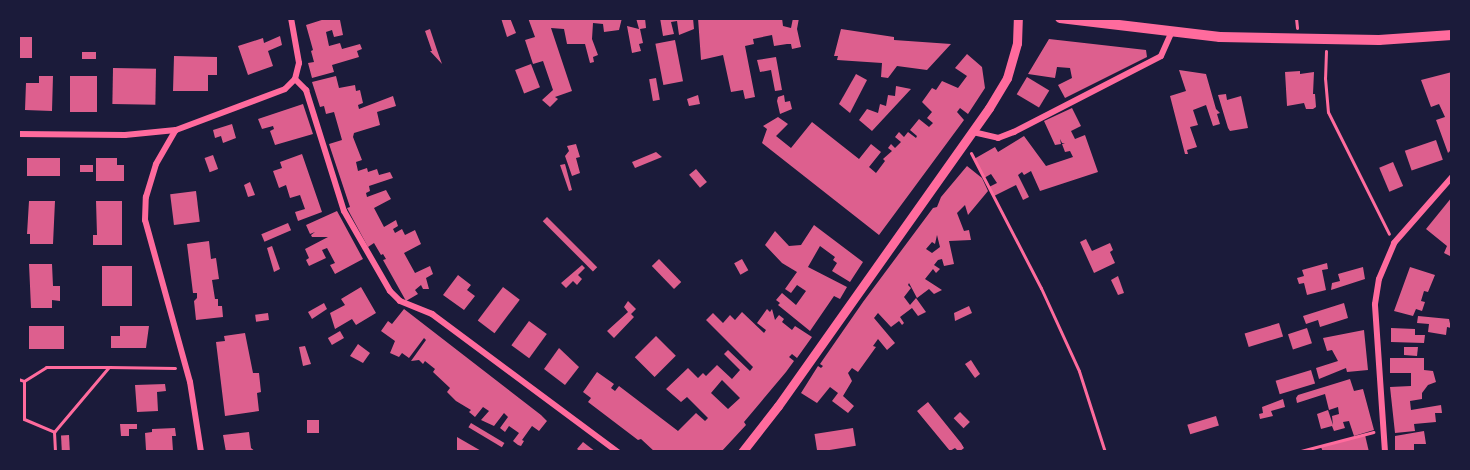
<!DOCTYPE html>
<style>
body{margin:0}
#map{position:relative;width:1470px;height:470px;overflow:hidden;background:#1b1b3a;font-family:"Golos Text",sans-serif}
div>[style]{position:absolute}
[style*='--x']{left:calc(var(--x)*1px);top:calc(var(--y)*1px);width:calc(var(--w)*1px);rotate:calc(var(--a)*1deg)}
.building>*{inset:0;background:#dd5f8e;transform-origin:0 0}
.path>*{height:3px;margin:-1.5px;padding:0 1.5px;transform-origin:1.5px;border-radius:1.5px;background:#ff6b9d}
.minor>*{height:6px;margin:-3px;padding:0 3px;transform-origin:3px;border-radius:3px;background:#ff6b9d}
.tertiary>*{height:9px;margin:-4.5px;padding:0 4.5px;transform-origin:4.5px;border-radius:4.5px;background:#ff6b9d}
.primary>*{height:10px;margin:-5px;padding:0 5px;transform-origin:5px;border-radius:5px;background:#ff6b9d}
span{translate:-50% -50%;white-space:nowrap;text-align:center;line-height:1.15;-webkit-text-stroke:6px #1b1b3a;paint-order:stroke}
.frame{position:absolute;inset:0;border:20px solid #1b1b3a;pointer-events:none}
</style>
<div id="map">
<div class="building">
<div style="clip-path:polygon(328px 18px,346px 19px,340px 20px,343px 35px,334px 37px,332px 30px,326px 32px,329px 46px,340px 43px,342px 49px,360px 44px,362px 49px,357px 51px,359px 57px,332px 65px,334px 72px,312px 78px,308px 63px,314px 62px,311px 51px,313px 50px,306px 25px)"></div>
<div style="clip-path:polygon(501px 18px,510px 18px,516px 33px,507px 37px)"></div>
<div style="clip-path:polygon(528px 18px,622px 18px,619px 30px,604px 32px,603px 24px,593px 23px,592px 39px,598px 55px,593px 57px,594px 62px,590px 63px,585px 44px,567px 44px,564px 29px,551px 28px,572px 91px,555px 97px,558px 99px,550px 107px,542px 100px,553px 90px,543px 61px,533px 64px,525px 40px,535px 37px)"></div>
<div style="clip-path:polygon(636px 18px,645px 18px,646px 28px,640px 29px,643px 43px,639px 44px,641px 51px,632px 53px,627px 26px,639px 29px)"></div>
<div style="clip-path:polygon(660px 18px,693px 18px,694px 29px,679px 35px,677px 21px,671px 22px,674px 34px,663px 36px)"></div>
<div style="clip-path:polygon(698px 18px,782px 18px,783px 26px,791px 28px,793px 18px,799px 18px,797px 29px,801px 47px,792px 49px,791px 44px,787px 44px,774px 46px,772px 35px,753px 39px,754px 44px,745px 46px,755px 97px,745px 99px,743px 90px,731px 92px,723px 55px,701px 60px)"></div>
<div style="clip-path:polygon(430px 29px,437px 50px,442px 64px,430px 51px,432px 51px,425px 31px)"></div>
<div style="clip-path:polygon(841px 29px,894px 37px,894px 40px,951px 44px,927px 70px,897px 66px,888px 78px,881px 77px,882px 63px,837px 60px,838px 56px,834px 56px)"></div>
<div style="clip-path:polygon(280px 36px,282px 45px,268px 51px,273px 66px,248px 75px,238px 46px,263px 38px,264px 43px)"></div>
<div style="left:20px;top:37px;width:12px;height:21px"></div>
<div style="clip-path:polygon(1049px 39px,1146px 50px,1147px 57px,1065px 98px,1058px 85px,1072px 78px,1070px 68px,1057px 67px,1055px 78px,1028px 74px)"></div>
<div style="left:675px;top:40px;width:42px;height:20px;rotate:79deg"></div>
<div style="left:82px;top:52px;width:14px;height:7px"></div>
<div style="clip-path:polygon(967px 54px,982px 67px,985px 88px,968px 114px,960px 108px,957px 112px,964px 120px,879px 235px,762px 143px,767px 129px,763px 126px,778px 117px,788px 124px,776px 136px,791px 148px,812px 122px,859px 159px,871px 144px,881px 152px,869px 167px,876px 173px,885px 161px,883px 159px,892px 151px,888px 148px,891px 144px,895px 148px,901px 142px,895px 137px,899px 132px,904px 137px,908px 132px,916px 138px,917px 136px,910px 130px,919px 119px,929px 127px,933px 123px,927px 118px,932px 112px,922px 102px,932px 88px,936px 90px,942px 81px,958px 88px,967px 76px,955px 68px)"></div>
<div style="clip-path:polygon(174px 56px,217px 57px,217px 75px,208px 75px,208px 91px,173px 91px)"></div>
<div style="clip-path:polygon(776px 57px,782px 90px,775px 91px,771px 70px,760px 72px,757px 60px)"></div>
<div style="left:531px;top:64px;width:25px;height:17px;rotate:69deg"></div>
<div style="left:113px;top:68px;width:43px;height:36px;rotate:1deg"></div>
<div style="clip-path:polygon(1179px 70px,1206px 74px,1216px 109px,1220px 113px,1217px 114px,1220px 124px,1213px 126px,1206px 105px,1193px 110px,1198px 125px,1190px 127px,1197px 147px,1187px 150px,1188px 154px,1185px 154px,1170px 96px,1186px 91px)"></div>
<div style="clip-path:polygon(1300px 71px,1300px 74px,1314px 72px,1313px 94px,1315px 94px,1316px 107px,1313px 109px,1306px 109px,1304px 103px,1287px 106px,1285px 72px)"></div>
<div style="clip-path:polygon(1452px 72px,1452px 149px,1448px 153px,1436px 120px,1445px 117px,1439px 104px,1431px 107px,1421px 80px)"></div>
<div style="clip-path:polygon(856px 74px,867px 80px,850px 113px,839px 104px)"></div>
<div style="clip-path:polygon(39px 76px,53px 76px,52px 111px,25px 110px,26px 83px,39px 83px)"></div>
<div style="left:70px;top:76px;width:27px;height:36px"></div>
<div style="clip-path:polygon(336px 76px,339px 88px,355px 85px,356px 91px,360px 90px,363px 103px,358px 105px,359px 109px,393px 96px,396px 106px,377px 112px,380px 125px,354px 133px,353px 137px,362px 160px,356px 162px,358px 171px,367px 168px,368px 172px,377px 169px,379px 175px,390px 172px,393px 178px,369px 186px,370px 191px,366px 193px,367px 197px,386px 190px,391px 199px,374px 208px,384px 227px,396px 220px,398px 226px,393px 229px,395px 233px,402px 229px,405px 235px,415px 230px,421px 244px,404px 253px,415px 273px,430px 266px,433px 274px,426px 278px,429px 289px,423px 289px,421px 285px,415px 290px,418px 294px,406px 301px,383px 260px,386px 259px,383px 254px,381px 255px,374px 243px,368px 247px,347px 208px,350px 207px,329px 144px,342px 140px,334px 112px,326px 114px,324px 106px,320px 107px,312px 82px)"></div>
<div style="left:1027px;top:77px;width:26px;height:20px;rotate:31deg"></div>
<div style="left:656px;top:78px;width:22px;height:7px;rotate:80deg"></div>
<div style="clip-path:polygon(896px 86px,911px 89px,872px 131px,859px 120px,867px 109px,878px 113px,880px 104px,886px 106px,888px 95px,895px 96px)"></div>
<div style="clip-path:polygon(1226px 94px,1227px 100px,1241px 96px,1248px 128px,1230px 131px,1228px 128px,1218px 95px)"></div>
<div style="clip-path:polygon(698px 95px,700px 104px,689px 106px,687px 99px)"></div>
<div style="clip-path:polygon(784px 95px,785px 102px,790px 101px,792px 109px,780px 114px,777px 101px,778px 97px)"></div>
<div style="clip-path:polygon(303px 104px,313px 134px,275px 145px,270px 131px,274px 129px,273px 126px,262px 129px,258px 119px)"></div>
<div style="clip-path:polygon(1072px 108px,1081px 126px,1071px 131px,1075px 139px,1085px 135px,1098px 172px,1040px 191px,1031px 171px,1024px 175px,1022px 172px,1018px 175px,1029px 197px,1023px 200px,1016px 185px,994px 196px,989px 187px,997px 183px,991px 174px,984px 178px,974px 159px,995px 147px,998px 152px,1024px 136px,1046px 166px,1073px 157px,1070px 151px,1065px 152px,1062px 144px,1065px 143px,1062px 143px,1060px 139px,1061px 144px,1055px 145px,1044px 121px)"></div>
<div style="clip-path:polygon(232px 124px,236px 138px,223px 143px,221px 136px,215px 138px,213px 130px)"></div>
<div style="left:1436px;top:140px;width:21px;height:33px;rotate:71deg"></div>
<div style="clip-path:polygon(576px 144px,580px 157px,576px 158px,580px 173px,572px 176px,565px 156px,569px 151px,567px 146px)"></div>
<div style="clip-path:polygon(656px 152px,662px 157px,635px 168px,632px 162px)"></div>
<div style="clip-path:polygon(302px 154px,322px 212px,298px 221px,295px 212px,305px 209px,300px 195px,290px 198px,286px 185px,279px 188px,273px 171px,282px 168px,280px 162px)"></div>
<div style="left:213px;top:155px;width:15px;height:9px;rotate:70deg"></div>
<div style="left:27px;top:158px;width:33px;height:18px"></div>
<div style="clip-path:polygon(96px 158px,117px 158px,117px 165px,124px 165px,124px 181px,96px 181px)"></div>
<div style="left:1393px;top:162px;width:26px;height:15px;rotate:67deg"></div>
<div style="clip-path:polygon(565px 164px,572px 190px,569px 191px,560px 165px)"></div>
<div style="left:80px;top:165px;width:13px;height:7px"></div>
<div style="clip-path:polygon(evenodd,967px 166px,982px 178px,988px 191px,968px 215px,965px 205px,957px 213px,964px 231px,969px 230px,971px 240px,949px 241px,954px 264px,944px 266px,942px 259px,938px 260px,934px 265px,940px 269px,936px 273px,933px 269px,925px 279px,942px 290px,934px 294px,929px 289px,917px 298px,909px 283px,908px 285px,911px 288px,904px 297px,910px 305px,916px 298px,926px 312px,918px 316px,912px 308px,900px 317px,904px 323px,902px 325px,899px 321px,891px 327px,878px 313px,874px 318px,895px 343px,887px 350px,878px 339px,873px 346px,876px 347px,858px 372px,852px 368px,848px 373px,852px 381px,843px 396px,854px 406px,848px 413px,832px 401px,838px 393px,830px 387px,817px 403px,801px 393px,818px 366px,821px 368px,823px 366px,820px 364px,863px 302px,933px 208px,937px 207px,941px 197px,967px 166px,937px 235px,940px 247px,932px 253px,926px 249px,932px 242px,935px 244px,937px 235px)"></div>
<div style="left:696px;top:169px;width:17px;height:9px;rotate:50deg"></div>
<div style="clip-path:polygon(250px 182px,255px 195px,248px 197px,244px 185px)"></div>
<div style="left:196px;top:191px;width:31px;height:26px;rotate:83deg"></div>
<div style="clip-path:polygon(1452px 197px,1451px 248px,1452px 257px,1444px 253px,1447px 246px,1426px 229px)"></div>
<div style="clip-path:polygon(29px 201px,55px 201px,53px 244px,30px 244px,30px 234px,27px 234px)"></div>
<div style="clip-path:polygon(96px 201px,122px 201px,122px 245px,93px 245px,93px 235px,97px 235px)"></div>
<div style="clip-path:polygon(337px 211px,363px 259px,335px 274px,330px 265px,335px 263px,327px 248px,322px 250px,326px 258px,309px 266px,306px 260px,309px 258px,305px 249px,328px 237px,312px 237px,311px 235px,315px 232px,310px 234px,306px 225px)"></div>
<div style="left:547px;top:217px;width:71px;height:6px;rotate:45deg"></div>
<div style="left:288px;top:223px;width:8px;height:29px;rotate:67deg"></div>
<div style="clip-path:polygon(814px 225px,863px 262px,850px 282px,832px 271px,837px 263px,833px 260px,835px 257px,820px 246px,808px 267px,847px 287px,840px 299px,834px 296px,810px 331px,778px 305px,780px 303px,776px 300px,782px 293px,796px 305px,806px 291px,797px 285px,791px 293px,785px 289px,797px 272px,782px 263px,765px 245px,775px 231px,789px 246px,801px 245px)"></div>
<div style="clip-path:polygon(1086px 239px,1092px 251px,1110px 243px,1113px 250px,1110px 252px,1115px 263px,1094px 273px,1080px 242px)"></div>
<div style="clip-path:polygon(209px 241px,211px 259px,216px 258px,219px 279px,212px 280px,215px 299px,218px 299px,218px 306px,222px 306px,223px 317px,196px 320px,194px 301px,197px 298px,197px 293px,193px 293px,187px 244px)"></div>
<div style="clip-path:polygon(272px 246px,280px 269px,274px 272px,267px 248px)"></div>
<div style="left:659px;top:259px;width:32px;height:10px;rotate:46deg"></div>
<div style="left:742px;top:259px;width:13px;height:9px;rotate:61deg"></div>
<div style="clip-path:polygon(1327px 263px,1328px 269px,1322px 270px,1326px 290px,1307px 295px,1304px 283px,1299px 284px,1297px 278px,1304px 276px,1302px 270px)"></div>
<div style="clip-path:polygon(29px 264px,52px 264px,53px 286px,60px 286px,60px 301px,52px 300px,52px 308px,31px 308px)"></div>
<div style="clip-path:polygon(582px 265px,585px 268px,578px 275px,582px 279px,577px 285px,573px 281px,566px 288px,561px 283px)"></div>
<div style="left:102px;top:266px;width:30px;height:40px"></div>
<div style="clip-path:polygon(1363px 267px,1365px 279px,1331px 290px,1332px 283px,1340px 281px,1338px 274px)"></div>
<div style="clip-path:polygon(1410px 267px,1435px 275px,1428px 292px,1424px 291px,1421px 301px,1425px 302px,1422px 311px,1416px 309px,1413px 316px,1394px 311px)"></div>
<div style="clip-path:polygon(458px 275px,471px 285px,467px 290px,475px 296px,464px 310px,443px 295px)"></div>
<div style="clip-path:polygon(1118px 276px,1124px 293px,1118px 295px,1111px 280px)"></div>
<div style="clip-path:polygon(361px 287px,376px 313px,356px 325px,352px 319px,335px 329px,330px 313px,345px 305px,341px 299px)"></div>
<div style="left:503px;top:287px;width:21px;height:42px;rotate:37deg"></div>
<div style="clip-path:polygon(628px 301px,636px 309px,631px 314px,634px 317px,614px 338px,607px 331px,628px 312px,624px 307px)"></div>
<div style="clip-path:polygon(324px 303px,327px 309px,312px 319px,308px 312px)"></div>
<div style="clip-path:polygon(1344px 303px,1348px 318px,1320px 327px,1318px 320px,1306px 324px,1303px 316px)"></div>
<div style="clip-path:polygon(969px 306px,972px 313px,955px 321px,954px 313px)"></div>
<div style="clip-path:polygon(404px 309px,541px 415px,547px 421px,539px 431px,532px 426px,522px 440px,524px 441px,521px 446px,518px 445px,513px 441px,519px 433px,509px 426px,505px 432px,500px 428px,508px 417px,504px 413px,494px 426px,481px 420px,489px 411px,483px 407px,475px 417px,469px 412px,471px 410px,456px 401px,447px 392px,450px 388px,433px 372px,435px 369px,425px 361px,423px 364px,419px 360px,411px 361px,426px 340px,424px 338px,409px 358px,402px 353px,399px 357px,390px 353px,395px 341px,381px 331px,388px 321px,392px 324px)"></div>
<div style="clip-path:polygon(evenodd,767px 309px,770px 312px,772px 309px,775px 320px,779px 315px,784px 319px,782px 322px,792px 330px,795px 326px,812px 337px,797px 358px,792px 354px,789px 357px,794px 361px,786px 372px,744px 422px,746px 425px,721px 452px,655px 452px,641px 439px,638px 440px,588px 402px,591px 398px,583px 392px,597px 372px,614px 384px,611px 388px,615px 391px,619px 386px,678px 431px,696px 413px,705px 421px,708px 418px,687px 397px,681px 402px,666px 389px,688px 368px,698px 378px,703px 373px,706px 376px,717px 365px,732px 379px,740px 370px,724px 354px,728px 350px,750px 371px,753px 367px,706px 320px,713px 313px,723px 323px,730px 315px,735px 320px,742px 312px,764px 333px,766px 330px,757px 323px,767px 309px,722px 380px,740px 398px,728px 409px,711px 393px,722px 380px)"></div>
<div style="left:268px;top:313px;width:7px;height:13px;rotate:82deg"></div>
<div style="clip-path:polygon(1418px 316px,1449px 319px,1451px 328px,1447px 327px,1446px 335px,1428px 332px,1429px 324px,1417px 323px)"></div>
<div style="left:529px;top:321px;width:22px;height:30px;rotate:36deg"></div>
<div style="left:1279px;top:323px;width:14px;height:36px;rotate:73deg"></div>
<div style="left:29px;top:326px;width:35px;height:23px"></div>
<div style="clip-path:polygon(120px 326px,149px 326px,146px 348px,111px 348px,111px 336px,120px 336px)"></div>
<div style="left:1307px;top:328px;width:16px;height:20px;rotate:72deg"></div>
<div style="clip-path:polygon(1391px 328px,1415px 329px,1415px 335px,1425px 335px,1424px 343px,1391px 342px)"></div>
<div style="clip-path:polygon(1364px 330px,1368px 370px,1347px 372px,1346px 368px,1319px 379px,1316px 368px,1338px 361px,1332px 350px,1327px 351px,1323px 338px)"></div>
<div style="left:340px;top:331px;width:8px;height:14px;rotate:60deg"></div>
<div style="clip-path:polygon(245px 333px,253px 373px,259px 373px,261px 392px,257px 393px,259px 411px,225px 416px,216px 342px,225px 341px,224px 336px)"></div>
<div style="left:656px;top:336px;width:28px;height:30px;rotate:45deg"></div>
<div style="clip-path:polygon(358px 344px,370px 353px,363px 363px,350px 356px)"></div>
<div style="clip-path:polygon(305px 346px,311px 364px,303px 366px,299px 347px)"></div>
<div style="clip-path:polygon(1404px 347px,1418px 347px,1417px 356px,1404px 355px)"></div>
<div style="clip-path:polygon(559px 348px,579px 367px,565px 385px,544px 369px)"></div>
<div style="clip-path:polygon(1390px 358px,1424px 358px,1424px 370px,1433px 371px,1436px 382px,1428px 385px,1422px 393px,1422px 399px,1410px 401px,1411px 410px,1441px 405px,1442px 413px,1435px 413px,1436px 422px,1414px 424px,1415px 431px,1395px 433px,1390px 387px,1411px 386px,1411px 373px,1390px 373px)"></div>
<div style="clip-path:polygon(971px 360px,980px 374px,975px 378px,965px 364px)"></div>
<div style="left:1311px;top:370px;width:14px;height:37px;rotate:73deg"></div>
<div style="clip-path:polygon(1350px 379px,1354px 391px,1363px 389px,1374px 430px,1354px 436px,1349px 421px,1343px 422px,1345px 428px,1334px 431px,1332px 426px,1321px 429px,1317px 414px,1328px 410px,1333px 425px,1332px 416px,1339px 414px,1338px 407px,1329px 410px,1325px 394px,1297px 403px,1296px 398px,1298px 395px)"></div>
<div style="clip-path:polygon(165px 384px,166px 391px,157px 392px,158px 411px,137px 412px,135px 385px)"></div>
<div style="clip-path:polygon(1283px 399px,1285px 407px,1271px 411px,1273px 416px,1260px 419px,1259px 414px,1263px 413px,1262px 407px)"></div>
<div style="clip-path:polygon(928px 402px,961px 443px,964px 448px,959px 452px,955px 448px,950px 451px,917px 411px)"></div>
<div style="left:960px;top:412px;width:14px;height:9px;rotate:45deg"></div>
<div style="left:1216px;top:416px;width:10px;height:30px;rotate:73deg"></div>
<div style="left:307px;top:420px;width:12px;height:13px"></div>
<div style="left:471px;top:423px;width:39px;height:5px;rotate:31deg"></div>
<div style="clip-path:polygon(120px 424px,137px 424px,137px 429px,129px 429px,129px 436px,121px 436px)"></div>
<div style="clip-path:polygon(175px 428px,176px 436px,172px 436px,173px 451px,146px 450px,145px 433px,152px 432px,152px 429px)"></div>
<div style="left:853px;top:428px;width:18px;height:39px;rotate:81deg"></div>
<div style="clip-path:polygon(1424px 431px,1426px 444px,1414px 444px,1414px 452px,1395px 452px,1395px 436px)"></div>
<div style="clip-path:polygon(249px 432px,251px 448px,256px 452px,226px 452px,223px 435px)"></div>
<div style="left:69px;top:435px;width:17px;height:8px;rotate:87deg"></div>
<div style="clip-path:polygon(1365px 435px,1369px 452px,1323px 452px,1321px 447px)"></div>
<div style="clip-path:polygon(457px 437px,483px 452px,457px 452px)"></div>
<div style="clip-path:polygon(583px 442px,596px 452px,581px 452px,577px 449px)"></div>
</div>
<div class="path">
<div style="--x:1296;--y:18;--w:10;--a:84"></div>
<div style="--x:1326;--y:51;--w:27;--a:92"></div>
<div style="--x:1325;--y:78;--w:34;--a:85"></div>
<div style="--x:1328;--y:112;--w:136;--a:63.4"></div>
<div style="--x:971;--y:153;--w:152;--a:62.6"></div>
<div style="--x:1041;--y:288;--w:91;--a:65.4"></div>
<div style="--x:1079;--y:371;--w:85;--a:72.2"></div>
<div style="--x:18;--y:379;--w:6;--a:18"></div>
<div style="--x:24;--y:381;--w:38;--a:90"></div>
<div style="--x:24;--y:419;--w:33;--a:23"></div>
<div style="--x:54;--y:432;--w:20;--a:87"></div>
<div style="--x:24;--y:381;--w:26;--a:-32"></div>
<div style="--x:46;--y:367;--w:62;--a:0"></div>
<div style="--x:54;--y:432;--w:85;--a:-49.8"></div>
<div style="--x:109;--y:367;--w:66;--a:0.9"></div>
<div style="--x:1297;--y:452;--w:79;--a:-14.7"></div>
</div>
<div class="minor">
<div style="--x:291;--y:18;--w:46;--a:79.9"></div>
<div style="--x:299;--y:63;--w:16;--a:104"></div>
<div style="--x:295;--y:79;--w:16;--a:45"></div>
<div style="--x:306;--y:90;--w:127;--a:72.6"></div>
<div style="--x:344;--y:211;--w:92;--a:60.1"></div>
<div style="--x:390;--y:291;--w:14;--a:45"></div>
<div style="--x:400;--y:301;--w:35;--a:22"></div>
<div style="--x:432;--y:314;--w:232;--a:36.6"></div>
<div style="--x:973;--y:132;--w:26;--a:13"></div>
<div style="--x:998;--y:138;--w:17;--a:-21"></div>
<div style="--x:1014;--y:132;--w:165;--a:-27.3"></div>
<div style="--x:1161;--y:56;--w:27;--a:-66"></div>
<div style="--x:18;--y:134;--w:107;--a:0.5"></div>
<div style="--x:125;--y:135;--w:51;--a:-5.6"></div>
<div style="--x:201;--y:452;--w:71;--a:-98.9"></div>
<div style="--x:190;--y:382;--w:168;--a:-105.5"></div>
<div style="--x:145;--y:220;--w:23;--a:-88"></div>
<div style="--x:146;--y:197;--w:34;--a:-73"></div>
<div style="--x:156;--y:164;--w:39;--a:-60"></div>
<div style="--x:176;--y:130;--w:116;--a:-20.6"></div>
<div style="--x:285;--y:89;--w:14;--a:-45"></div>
<div style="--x:1385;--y:452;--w:148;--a:-93.9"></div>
<div style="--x:1375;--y:304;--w:25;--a:-81"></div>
<div style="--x:1379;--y:279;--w:39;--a:-67"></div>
<div style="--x:1394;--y:243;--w:88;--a:-48.7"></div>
</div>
<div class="tertiary">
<div style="--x:742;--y:452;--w:58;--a:-52"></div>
<div style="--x:778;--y:406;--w:365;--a:-54.7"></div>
<div style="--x:989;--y:108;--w:35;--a:-59"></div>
<div style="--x:1007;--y:78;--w:36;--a:-74"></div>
<div style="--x:1017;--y:43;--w:25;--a:-88"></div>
</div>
<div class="primary">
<div style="--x:1060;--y:18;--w:161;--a:6.8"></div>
<div style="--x:1220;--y:37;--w:159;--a:1.1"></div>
<div style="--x:1379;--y:40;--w:73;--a:-3.9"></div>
</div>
<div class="frame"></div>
</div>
